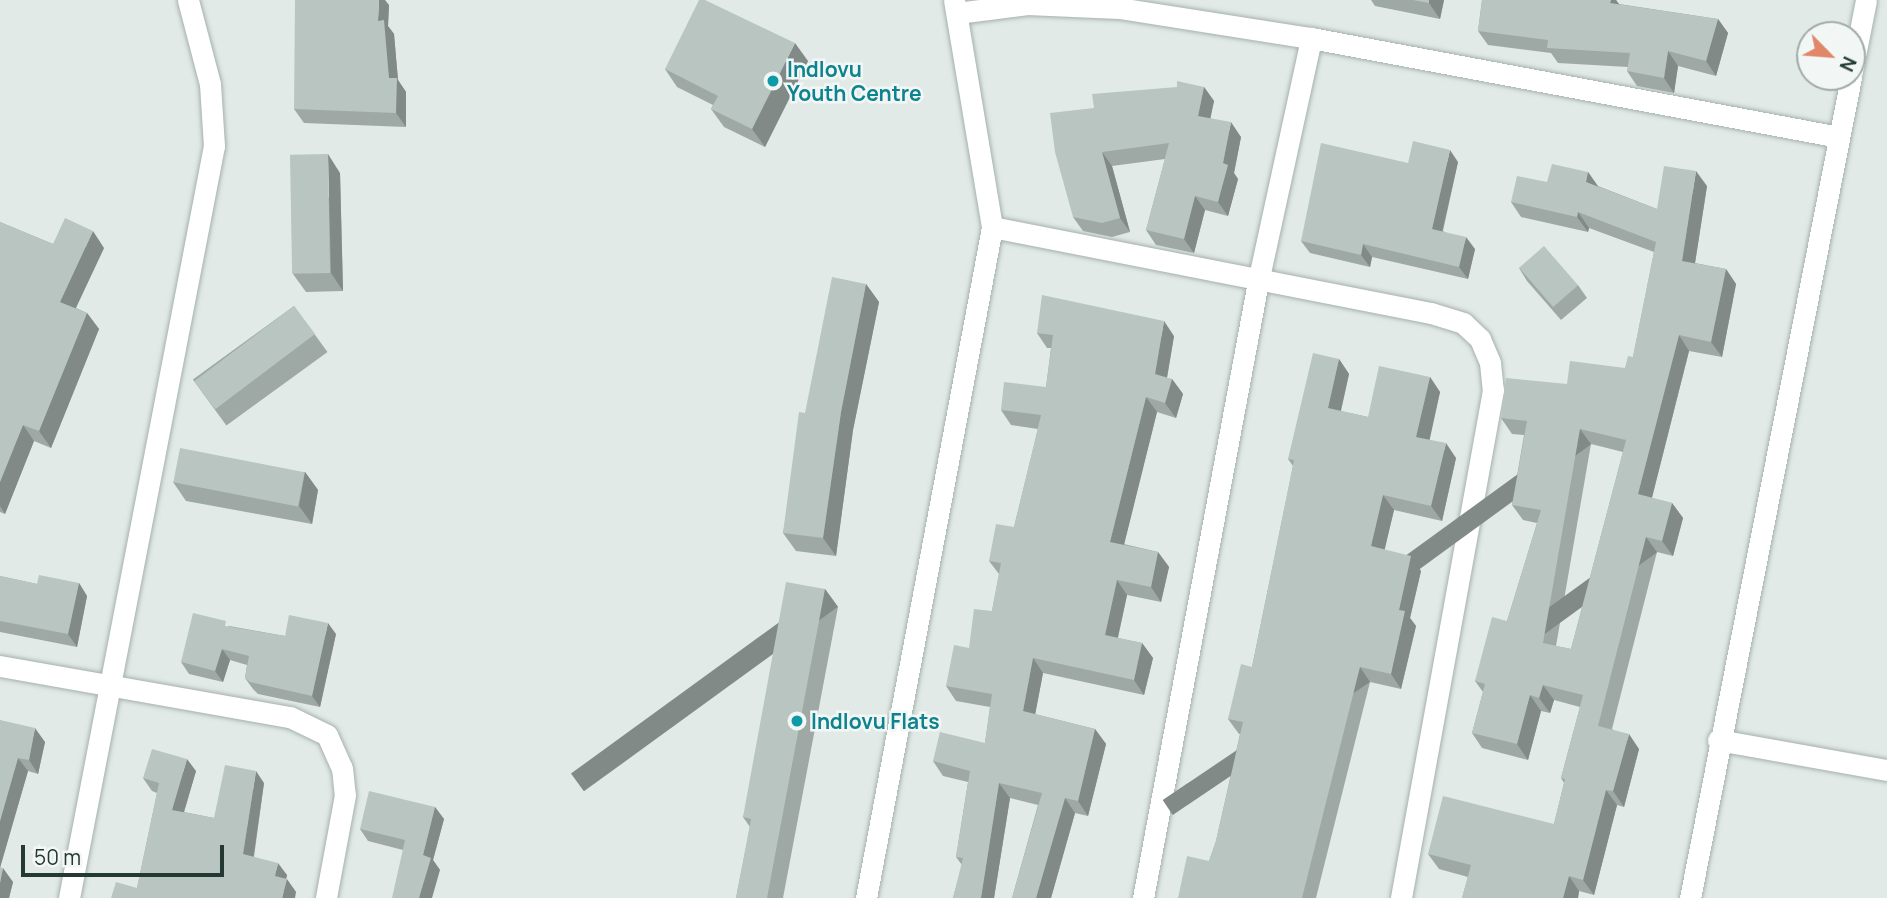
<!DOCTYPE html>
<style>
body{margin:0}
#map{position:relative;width:1887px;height:898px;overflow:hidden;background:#e2eae7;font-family:Manrope,sans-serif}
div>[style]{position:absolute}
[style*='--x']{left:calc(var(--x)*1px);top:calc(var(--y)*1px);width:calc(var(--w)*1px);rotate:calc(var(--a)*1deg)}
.roads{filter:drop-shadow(0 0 2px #a5b1ae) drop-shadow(0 0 2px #a5b1ae)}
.minor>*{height:21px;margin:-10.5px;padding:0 10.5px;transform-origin:10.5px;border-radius:10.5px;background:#fff}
.tertiary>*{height:21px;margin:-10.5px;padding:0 10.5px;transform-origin:10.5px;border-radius:10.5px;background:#fff}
.wall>*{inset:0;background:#9ea9a5;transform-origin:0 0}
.shaded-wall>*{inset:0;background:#818a86;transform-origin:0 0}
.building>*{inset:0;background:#b8c5c0;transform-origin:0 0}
.dots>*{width:19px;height:19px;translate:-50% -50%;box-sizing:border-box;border:4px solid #f2f7f5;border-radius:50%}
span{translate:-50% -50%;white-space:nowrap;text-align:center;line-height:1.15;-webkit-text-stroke:5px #f2f7f5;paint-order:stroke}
.culture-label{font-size:21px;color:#0d838f;font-weight:700}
.left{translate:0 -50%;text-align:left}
.north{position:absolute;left:1796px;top:21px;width:70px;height:70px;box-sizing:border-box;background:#f2f7f5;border:2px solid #a0aba8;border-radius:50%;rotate:115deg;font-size:19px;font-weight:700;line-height:28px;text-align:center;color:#243934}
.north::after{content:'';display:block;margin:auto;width:24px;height:32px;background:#e18669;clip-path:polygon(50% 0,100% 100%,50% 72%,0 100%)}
.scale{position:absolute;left:21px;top:845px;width:203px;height:32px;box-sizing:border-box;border:4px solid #243934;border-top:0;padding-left:9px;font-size:21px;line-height:24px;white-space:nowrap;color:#243934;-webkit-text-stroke:5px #f2f7f5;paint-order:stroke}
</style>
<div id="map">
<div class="roads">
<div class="minor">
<div style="--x:957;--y:13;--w:71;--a:-7.3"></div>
<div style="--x:1027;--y:4;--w:92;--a:2.5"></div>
<div style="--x:1119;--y:8;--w:194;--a:8.9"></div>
<div style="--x:1311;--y:38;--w:537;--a:10.62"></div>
<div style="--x:992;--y:227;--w:447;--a:11.1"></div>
<div style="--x:1431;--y:313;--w:34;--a:17"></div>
<div style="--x:1463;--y:323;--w:23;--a:43"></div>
<div style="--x:1480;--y:339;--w:26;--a:67"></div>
<div style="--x:1490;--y:363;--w:27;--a:84"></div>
<div style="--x:1493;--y:390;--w:516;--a:100.27"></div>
<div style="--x:0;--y:666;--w:294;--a:10"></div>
<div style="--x:290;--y:717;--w:41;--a:25.9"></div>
<div style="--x:327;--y:735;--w:36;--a:66"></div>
<div style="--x:342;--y:768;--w:27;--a:84"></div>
<div style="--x:345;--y:795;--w:105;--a:100.5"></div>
<div style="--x:1718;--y:740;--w:172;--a:10.1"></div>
<div style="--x:69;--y:898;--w:766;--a:-79.09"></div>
<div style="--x:214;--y:146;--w:62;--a:-93.7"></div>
<div style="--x:210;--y:84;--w:87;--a:-104.7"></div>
<div style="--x:866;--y:898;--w:683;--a:-79.36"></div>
<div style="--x:992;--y:227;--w:230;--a:-99.5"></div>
<div style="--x:1143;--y:898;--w:627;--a:-79.43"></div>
<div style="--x:1258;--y:282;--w:250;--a:-77.7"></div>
</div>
<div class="tertiary">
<div style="--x:1852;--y:71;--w:72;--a:-78.8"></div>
<div style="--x:1690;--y:898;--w:837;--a:-78.9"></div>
</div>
</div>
<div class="wall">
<div style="clip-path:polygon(1368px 0,1444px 0,1440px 19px,1375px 6px,1371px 0)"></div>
<div style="clip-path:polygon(1482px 0,1616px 0,1619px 4px,1718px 19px,1728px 33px,1716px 76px,1678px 66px,1674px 93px,1637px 86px,1627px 71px,1628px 67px,1558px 63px,1551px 53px,1488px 45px,1478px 31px)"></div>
<div style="clip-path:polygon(389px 5px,388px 26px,394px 34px,398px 80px,406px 92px,406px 127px,304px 123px,294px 109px)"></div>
<div style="clip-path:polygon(808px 61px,765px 147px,724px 127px,711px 109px,713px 105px,677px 87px,665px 69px)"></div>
<div style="clip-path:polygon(1204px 87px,1214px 101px,1210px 118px,1241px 137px,1234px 173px,1238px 179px,1228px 216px,1205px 210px,1194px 253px,1156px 245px,1146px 230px,1165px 159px,1112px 166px,1130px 232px,1112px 237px,1083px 231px,1073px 217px,1094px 108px)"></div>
<div style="clip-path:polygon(1458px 162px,1443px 231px,1475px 249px,1468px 279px,1372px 257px,1370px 267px,1310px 253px,1301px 241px,1408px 163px)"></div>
<div style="clip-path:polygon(evenodd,1588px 172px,1598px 186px,1657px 209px,1707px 186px,1695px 263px,1726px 269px,1736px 284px,1722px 357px,1689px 351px,1652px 498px,1672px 503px,1683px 518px,1673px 556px,1657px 552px,1612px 729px,1639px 749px,1624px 807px,1617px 805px,1594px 895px,1579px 891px,1578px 898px,1462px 898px,1468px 877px,1439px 869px,1428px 854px,1554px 824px,1564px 783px,1561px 778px,1580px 707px,1554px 700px,1550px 713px,1541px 711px,1528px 760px,1482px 748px,1472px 733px,1483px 692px,1475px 681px,1507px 621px,1537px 523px,1523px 520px,1512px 505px,1524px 435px,1512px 434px,1501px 418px,1567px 384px,1625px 368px,1633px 357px,1654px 252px,1589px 228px,1588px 232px,1521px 217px,1511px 202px,1547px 182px,1588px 172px,1591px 444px,1623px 452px,1571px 649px,1556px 646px,1591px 444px)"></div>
<div style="clip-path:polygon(340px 173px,343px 291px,306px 292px,293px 274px)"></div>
<div style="clip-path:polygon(0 222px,53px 244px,104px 248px,76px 308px,87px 313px,99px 329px,51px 448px,34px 441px,5px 514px,0 512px)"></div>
<div style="clip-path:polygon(1519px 268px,1578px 285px,1587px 298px,1561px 320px,1527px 281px)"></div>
<div style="clip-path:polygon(866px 284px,879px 302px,853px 430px,836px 556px,796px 551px,783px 533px,805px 413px)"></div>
<div style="left:294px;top:306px;width:57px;height:125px;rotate:54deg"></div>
<div style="clip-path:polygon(1037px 333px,1174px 336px,1167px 378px,1172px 379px,1183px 394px,1176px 418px,1157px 412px,1124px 544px,1158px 552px,1169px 567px,1161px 602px,1127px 595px,1118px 638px,1142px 643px,1153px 658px,1144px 695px,1043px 673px,1035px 714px,1095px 729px,1106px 744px,1088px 816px,1075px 813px,1051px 898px,1012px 898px,1038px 805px,1010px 798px,994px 898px,953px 898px,962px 865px,956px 857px,968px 782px,943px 776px,933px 761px,985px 743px,990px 707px,956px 701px,946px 686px,992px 611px,999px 574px,989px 561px,1014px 527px,1038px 429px,1011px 425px,1001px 410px,1046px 387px,1051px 348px,1047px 348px)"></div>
<div style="clip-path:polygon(1339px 359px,1349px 374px,1341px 411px,1368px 417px,1430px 377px,1440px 392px,1429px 440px,1456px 458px,1442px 521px,1394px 510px,1384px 550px,1421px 571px,1410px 618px,1416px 626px,1401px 689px,1370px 682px,1316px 898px,1178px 898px,1209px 861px,1216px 841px,1240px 734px,1239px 734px,1228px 719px,1252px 667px,1293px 466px,1288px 459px)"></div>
<div style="clip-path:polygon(305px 472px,318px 490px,312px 524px,186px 501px,173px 482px)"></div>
<div style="clip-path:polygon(0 576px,37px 584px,79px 583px,87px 596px,77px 647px,0 632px)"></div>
<div style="clip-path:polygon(825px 589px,838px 607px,783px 898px,736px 898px,750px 827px,743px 817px)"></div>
<div style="clip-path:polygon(229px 626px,285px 636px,336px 634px,320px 707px,258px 694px,253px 689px,245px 678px,247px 665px,230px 660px,223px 682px,189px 674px,181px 662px)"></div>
<div style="clip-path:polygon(0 720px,45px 742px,38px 774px,28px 771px,0 867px,13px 882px,9px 898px,0 898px)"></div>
<div style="clip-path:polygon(196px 771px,184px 812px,214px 818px,264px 783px,254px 857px,287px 875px,286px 879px,296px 892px,137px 888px,157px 793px,152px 791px,143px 778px)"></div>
<div style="clip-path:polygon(435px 807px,444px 819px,433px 860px,440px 870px,403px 850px,368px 841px,360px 829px)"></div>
</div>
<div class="shaded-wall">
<div style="clip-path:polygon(379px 0,385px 0,389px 5px,388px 26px,394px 34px,398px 80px,406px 92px,406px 127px,396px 113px,378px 21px)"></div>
<div style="clip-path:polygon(1429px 0,1444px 0,1440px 19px,1429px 3px)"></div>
<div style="clip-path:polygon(1611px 0,1616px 0,1621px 7px,1610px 3px)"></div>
<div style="clip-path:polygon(1718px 19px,1728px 33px,1716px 76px,1706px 61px)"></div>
<div style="clip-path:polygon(795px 43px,808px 61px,765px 147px,752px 129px)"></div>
<div style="clip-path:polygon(1668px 51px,1678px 66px,1674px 93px,1664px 78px)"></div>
<div style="clip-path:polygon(1204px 87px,1214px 101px,1208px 130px,1198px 116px)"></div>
<div style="clip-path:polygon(1231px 122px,1241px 137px,1234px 173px,1238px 179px,1228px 216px,1218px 202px,1223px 163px)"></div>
<div style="clip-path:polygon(1450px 150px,1458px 162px,1440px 241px,1432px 229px)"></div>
<div style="clip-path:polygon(1102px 152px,1112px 166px,1130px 232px,1120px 218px)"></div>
<div style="clip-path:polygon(328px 154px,340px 173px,343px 291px,331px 273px)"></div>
<div style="clip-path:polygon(1696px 171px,1707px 186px,1693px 276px,1682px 261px)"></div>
<div style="clip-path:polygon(1588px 172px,1599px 188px,1586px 182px)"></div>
<div style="clip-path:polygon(1195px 196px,1205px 210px,1194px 253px,1184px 239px)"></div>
<div style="clip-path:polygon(1578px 212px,1589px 228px,1588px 232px,1577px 217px)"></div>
<div style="clip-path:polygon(93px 231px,104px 248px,71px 318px,60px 302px)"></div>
<div style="clip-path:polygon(1466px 237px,1475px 249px,1468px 279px,1459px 267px)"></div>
<div style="clip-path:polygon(1363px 244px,1372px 257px,1370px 267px,1361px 255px)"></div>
<div style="clip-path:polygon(1726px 269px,1736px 284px,1722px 357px,1711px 342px)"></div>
<div style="clip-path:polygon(866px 284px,879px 302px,853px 430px,836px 556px,823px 538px,841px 412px)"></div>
<div style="clip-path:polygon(87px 313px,99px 329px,51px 448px,39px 431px)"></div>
<div style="clip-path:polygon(1164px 321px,1174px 336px,1165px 389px,1155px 374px)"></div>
<div style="clip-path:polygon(1679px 335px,1689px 351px,1649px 509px,1638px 494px)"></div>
<div style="clip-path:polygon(1339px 359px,1349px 374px,1338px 423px,1328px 408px)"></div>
<div style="clip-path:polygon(1430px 377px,1440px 392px,1427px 452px,1416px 437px)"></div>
<div style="clip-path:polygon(1172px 379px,1183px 394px,1176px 418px,1165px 403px)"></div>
<div style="clip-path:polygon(1146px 397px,1157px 412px,1121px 557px,1110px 542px)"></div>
<div style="clip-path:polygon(23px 425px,34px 441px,5px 514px,0 506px,0 482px)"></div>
<div style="left:1580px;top:429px;width:19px;height:217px;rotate:54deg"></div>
<div style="clip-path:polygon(1446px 443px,1456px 458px,1442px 521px,1431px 506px)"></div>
<div style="clip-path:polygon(305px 472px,318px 490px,312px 524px,299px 506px)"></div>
<div style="clip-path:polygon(1383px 495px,1394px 510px,1382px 561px,1371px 546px)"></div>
<div style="clip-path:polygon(1672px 503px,1683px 518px,1673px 556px,1662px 541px)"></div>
<div style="left:1646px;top:537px;width:19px;height:195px;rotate:54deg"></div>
<div style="clip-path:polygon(1158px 552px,1169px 567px,1161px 602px,1151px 587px)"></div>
<div style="clip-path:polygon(1411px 556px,1421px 571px,1410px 618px,1416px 626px,1401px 689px,1391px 674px,1399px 610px)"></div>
<div style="clip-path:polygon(1117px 580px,1127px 595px,1115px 650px,1105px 635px)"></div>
<div style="clip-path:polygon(79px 583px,87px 596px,77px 647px,68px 634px)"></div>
<div style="left:825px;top:589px;width:22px;height:314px;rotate:54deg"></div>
<div style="clip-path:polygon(328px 623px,336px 634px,320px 707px,312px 696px)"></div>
<div style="clip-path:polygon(1142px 643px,1153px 658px,1144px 695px,1134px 680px)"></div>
<div style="clip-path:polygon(222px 649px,230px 660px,223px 682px,215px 671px)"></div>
<div style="clip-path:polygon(1033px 658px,1043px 673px,1033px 726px,1023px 711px)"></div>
<div style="left:1360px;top:667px;width:18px;height:238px;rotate:56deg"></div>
<div style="clip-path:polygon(1543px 685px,1554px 700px,1550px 713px,1539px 698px)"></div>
<div style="clip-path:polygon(1530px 695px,1541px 711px,1528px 760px,1517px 744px)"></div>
<div style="clip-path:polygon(35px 728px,45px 742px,38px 774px,29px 760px)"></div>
<div style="clip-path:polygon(1095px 729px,1106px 744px,1088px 816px,1078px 801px)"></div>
<div style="clip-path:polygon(1629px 734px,1639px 749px,1624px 807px,1613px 791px)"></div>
<div style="clip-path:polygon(18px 758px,28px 771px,0 868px,0 821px)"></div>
<div style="clip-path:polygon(187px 759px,196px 771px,181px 822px,172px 810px)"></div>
<div style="clip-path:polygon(256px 771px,264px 783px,252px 867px,243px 854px)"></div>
<div style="clip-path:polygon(999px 783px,1010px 798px,994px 898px,981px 898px)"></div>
<div style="clip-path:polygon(1606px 790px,1617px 805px,1594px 895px,1583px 880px)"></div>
<div style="clip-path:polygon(1065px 798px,1075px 813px,1051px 898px,1036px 898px)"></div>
<div style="clip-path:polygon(435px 807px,444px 819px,433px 860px,440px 870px,432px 898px,419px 898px,423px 855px)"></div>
<div style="clip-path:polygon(278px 863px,287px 875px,284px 889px,275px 876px)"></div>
<div style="clip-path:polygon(3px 868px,13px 882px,9px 898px,0 898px,0 883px)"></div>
<div style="clip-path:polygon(1569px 876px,1579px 891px,1578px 898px,1563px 898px)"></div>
<div style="clip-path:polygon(287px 879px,296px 892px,295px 898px,282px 898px)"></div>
</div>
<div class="building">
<div style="clip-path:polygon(295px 0,379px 0,378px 21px,384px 20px,389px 78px,397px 78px,396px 113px,294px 109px)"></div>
<div style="clip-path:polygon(699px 0,705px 0,795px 43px,752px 129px,711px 109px,718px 96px,665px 69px)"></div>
<div style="clip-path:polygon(1413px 0,1429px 0,1429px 3px)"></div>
<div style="clip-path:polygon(1482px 0,1611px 0,1610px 3px,1718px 19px,1706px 61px,1668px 51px,1664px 78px,1627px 71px,1630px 53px,1547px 48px,1548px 40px,1478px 31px)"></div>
<div style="clip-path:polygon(1177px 81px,1204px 87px,1198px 116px,1231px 122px,1223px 163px,1228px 165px,1218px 202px,1195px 196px,1184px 239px,1146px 230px,1169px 143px,1102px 152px,1120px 218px,1102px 223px,1073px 217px,1055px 152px,1050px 113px,1094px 108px,1092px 94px,1177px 87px)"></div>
<div style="clip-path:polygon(1413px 141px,1450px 150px,1432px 229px,1466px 237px,1459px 267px,1363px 244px,1361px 255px,1301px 241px,1321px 143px,1408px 163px)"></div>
<div style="left:328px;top:154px;width:119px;height:38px;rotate:89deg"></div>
<div style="clip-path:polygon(evenodd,1552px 164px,1588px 172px,1586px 182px,1657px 209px,1664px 166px,1696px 171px,1682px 261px,1726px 269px,1711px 342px,1679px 335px,1638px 494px,1672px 503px,1662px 541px,1646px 537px,1598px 726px,1629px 734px,1613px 791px,1606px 790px,1583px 880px,1569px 876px,1563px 898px,1462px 898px,1471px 865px,1428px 854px,1443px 796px,1554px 824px,1565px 779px,1561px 778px,1583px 695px,1543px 685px,1539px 698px,1530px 695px,1517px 744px,1472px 733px,1485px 684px,1475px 681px,1492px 617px,1507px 621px,1541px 510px,1512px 505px,1527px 421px,1501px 418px,1506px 378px,1567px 384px,1570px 361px,1625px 368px,1628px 356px,1633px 357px,1656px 242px,1578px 212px,1577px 217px,1511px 202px,1517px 176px,1547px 182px,1552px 164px,1580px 429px,1626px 440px,1571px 649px,1543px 643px,1580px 429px)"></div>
<div style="clip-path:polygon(65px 218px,93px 231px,60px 302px,87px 313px,39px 431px,23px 425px,0 482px,0 222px,53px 244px)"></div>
<div style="left:1544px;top:246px;width:52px;height:33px;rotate:49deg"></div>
<div style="clip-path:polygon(832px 277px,866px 284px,841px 412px,823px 538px,783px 533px,799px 412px,805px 413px)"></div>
<div style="clip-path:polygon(1042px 295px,1164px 321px,1155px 374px,1172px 379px,1165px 403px,1146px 397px,1110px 542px,1158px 552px,1151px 587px,1117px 580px,1105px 635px,1142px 643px,1134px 680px,1033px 658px,1023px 711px,1095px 729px,1078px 801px,1065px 798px,1036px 898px,1012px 898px,1042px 793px,999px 783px,981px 898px,953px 898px,963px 858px,956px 857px,970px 771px,933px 761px,940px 732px,985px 743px,992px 694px,946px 686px,954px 645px,969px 648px,974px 609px,992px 611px,1001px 563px,989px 561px,996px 524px,1014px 527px,1041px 415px,1001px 410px,1004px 382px,1046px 387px,1053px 335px,1037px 333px)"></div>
<div style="left:294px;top:306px;width:35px;height:125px;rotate:53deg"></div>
<div style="clip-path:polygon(1313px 353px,1339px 359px,1328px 408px,1368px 417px,1379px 366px,1430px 377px,1416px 437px,1446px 443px,1431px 506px,1383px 495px,1371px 546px,1411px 556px,1399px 610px,1405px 611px,1391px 674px,1360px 667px,1302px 898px,1178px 898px,1187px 856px,1209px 861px,1216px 841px,1243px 722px,1228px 719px,1241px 664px,1252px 667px,1294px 460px,1288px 459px)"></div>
<div style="left:180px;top:448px;width:127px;height:35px;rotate:11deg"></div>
<div style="clip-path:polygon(39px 575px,79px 583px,68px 634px,0 621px,0 576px,37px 584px)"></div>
<div style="clip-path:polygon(786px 582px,825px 589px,767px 898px,736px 898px,751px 819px,743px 817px)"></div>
<div style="clip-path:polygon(193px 613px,226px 621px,225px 626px,285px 636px,289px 615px,328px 623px,312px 696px,250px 682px,245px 678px,249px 656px,222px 649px,215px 671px,181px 662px)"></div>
<div style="clip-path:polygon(0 720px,35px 728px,29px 760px,18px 758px,0 821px)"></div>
<div style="clip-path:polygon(152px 749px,187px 759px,172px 810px,214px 818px,225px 765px,256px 771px,243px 854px,278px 863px,275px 876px,287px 879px,282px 898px,111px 898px,116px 882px,137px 888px,159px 783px,143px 778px)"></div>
<div style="clip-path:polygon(369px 791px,435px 807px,423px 855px,431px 858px,419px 898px,392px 898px,405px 840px,360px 829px)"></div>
<div style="clip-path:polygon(0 867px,3px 868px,0 883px)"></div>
</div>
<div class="dots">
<div style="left:773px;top:81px;background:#0f9aa8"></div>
<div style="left:797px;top:721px;background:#0f9aa8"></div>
</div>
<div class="culture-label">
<span class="left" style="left:787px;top:81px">Indlovu<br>Youth Centre</span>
<span class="left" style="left:811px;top:721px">Indlovu Flats</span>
</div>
<div class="north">N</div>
<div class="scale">50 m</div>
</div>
